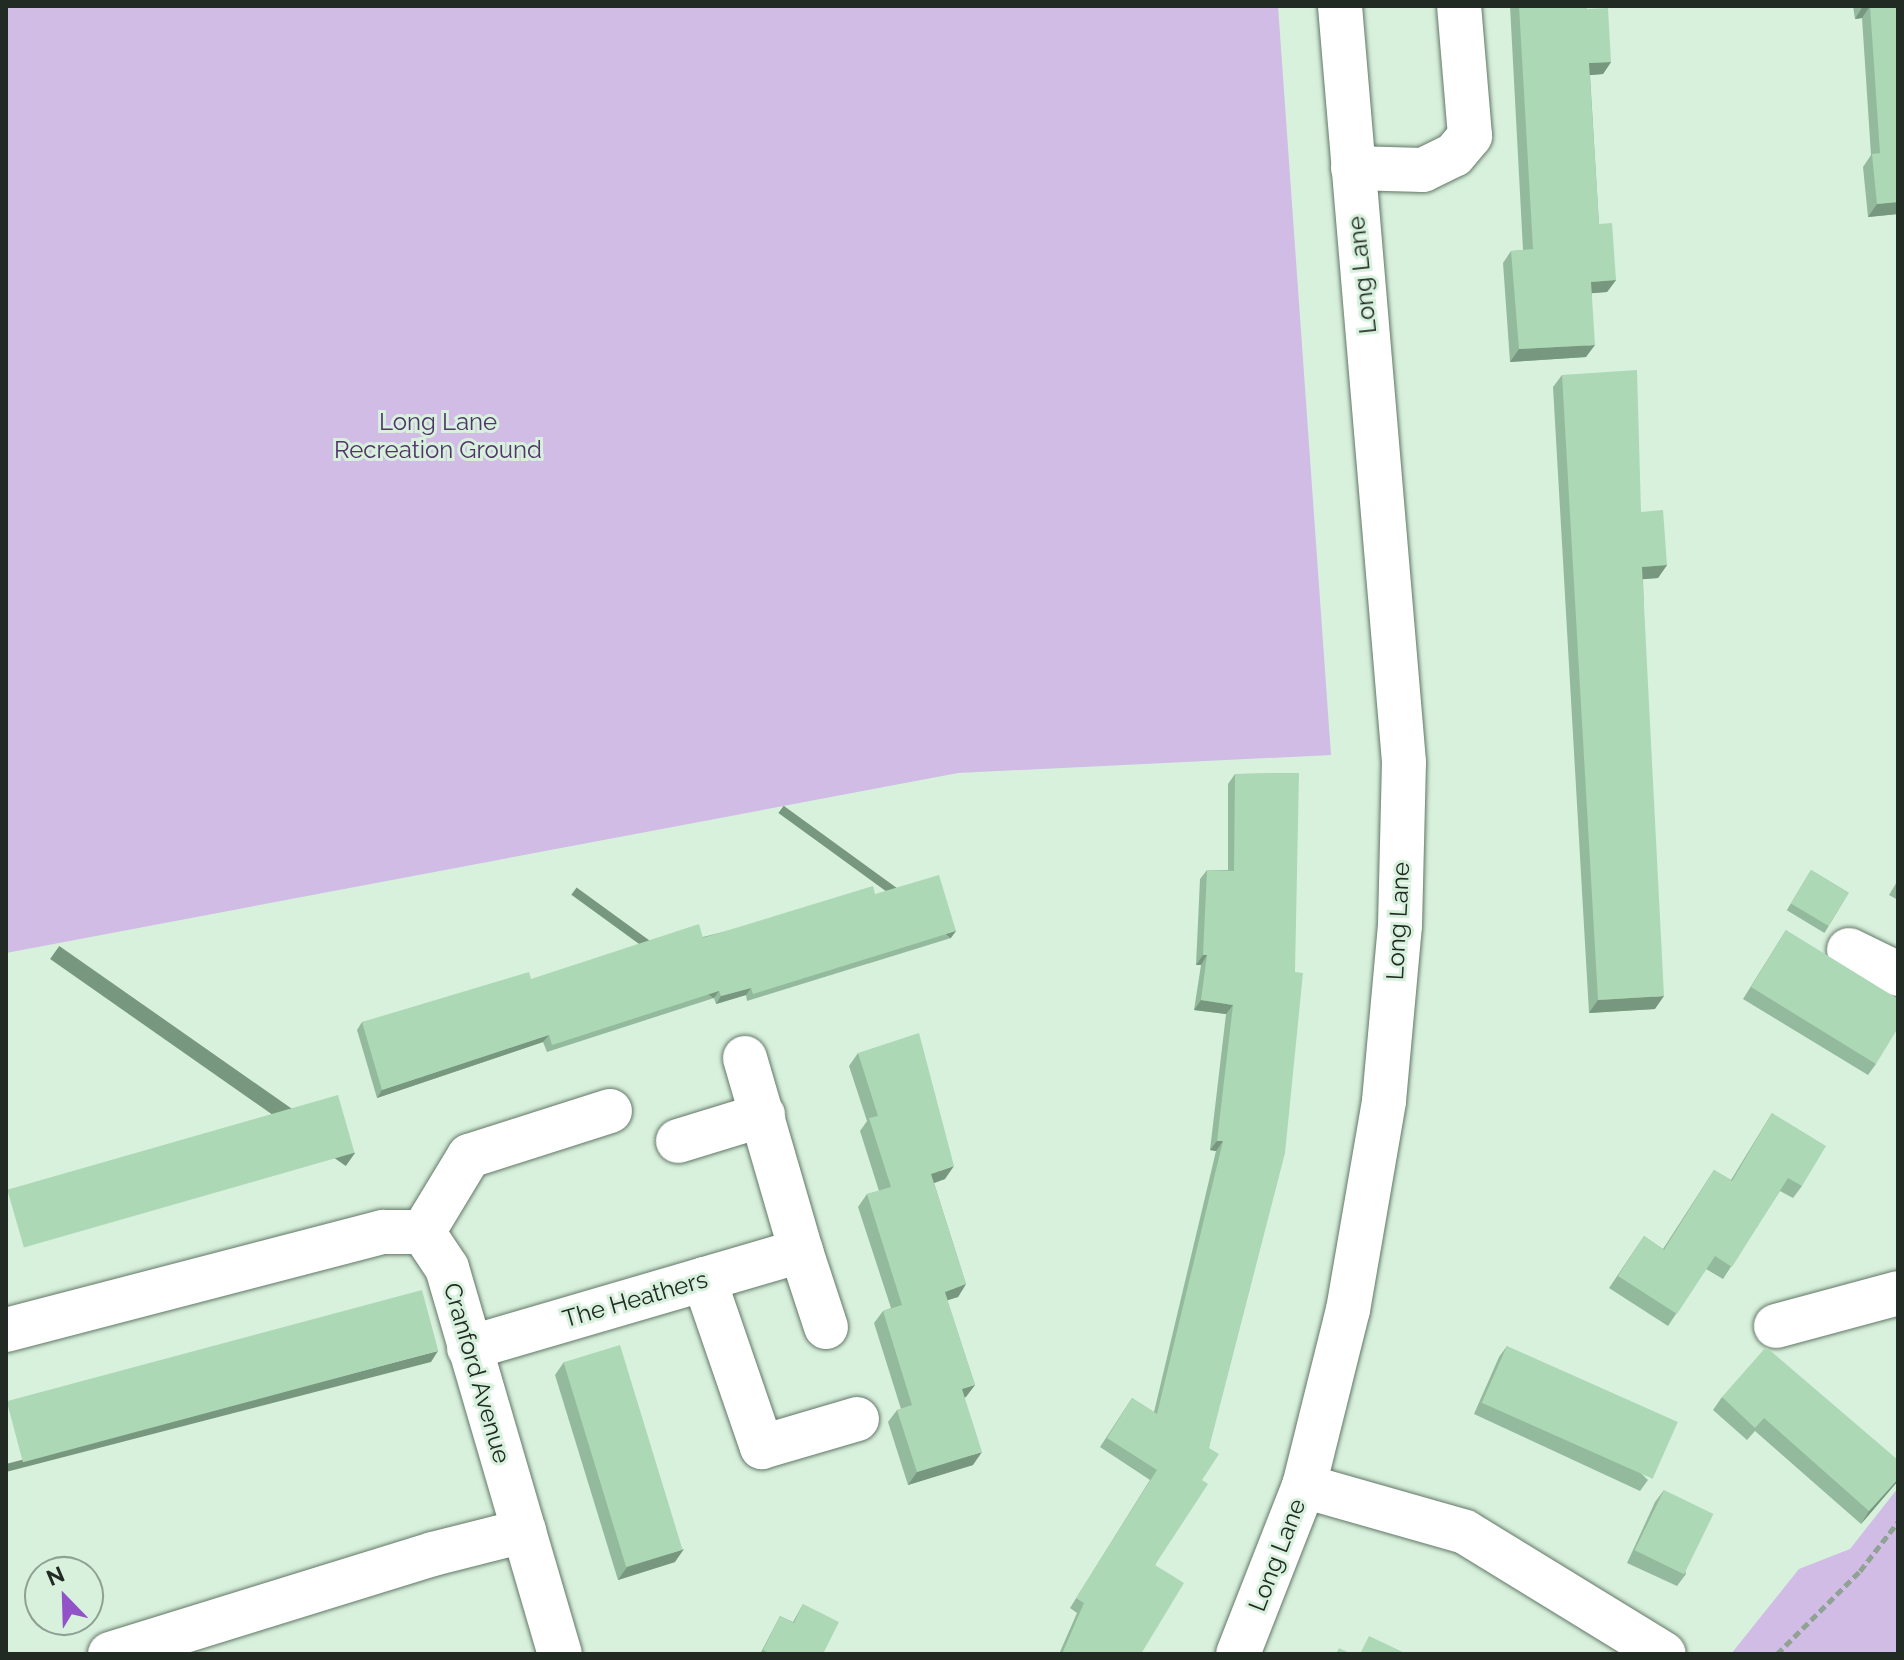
<!DOCTYPE html>
<style>
body{margin:0}
#map{position:relative;width:1904px;height:1660px;overflow:hidden;background:#d8f1dd;font-family:Raleway,sans-serif}
div>[style]{position:absolute}
[style*='--x']{left:calc(var(--x)*1px);top:calc(var(--y)*1px);width:calc(var(--w)*1px);rotate:calc(var(--a)*1deg)}
.green>*{inset:0;background:#d0bce5}
.path>*{height:5px;margin-top:-2.5px;transform-origin:0;background:repeating-linear-gradient(90deg,#8fa293 0 8px,transparent 0 12px)}
.roads{filter:drop-shadow(0 0 2px #637867) drop-shadow(0 0 2px #637867)}
.minor>*{height:44px;margin:-22px;padding:0 22px;transform-origin:22px;border-radius:22px;background:#fff}
.wall>*{inset:0;background:#94ba9d;transform-origin:0 0}
.shaded-wall>*{inset:0;background:#78977f;transform-origin:0 0}
.building>*{inset:0;background:#acd8b6;transform-origin:0 0}
span{translate:-50% -50%;white-space:nowrap;text-align:center;line-height:1.15;-webkit-text-stroke:6px #d8f1dd;paint-order:stroke}
.street-label{font-size:24px;color:#212a23}
.park-label{font-size:24px;color:#51346b}
.frame{position:absolute;inset:0;border:8px solid #212a23;pointer-events:none}
.north{position:absolute;left:24px;top:1556px;width:80px;height:80px;box-sizing:border-box;background:#d8f1dd;border:2px solid #8fa193;border-radius:50%;rotate:337deg;font-size:22px;font-weight:700;line-height:32px;text-align:center;color:#212a23}
.north::after{content:'';display:block;margin:auto;width:28px;height:36px;background:#9353c8;clip-path:polygon(50% 0,100% 100%,50% 72%,0 100%)}
</style>
<div id="map">
<div class="green">
<div style="clip-path:polygon(6px 6px,1278px 6px,1331px 755px,958px 773px,6px 953px)"></div>
<div style="clip-path:polygon(1898px 1488px,1898px 1654px,1731px 1654px,1799px 1569px,1850px 1549px)"></div>
</div>
<div class="path">
<div style="--x:1777;--y:1654;--w:117;--a:-45"></div>
<div style="--x:1860;--y:1571;--w:62;--a:-52.2"></div>
</div>
<div class="roads">
<div class="minor">
<div style="--x:1353;--y:168;--w:70;--a:1.6"></div>
<div style="--x:1423;--y:170;--w:34;--a:-26"></div>
<div style="--x:1454;--y:155;--w:25;--a:-50"></div>
<div style="--x:1470;--y:136;--w:130;--a:-94.8"></div>
<div style="--x:1849;--y:950;--w:55;--a:26.1"></div>
<div style="--x:678;--y:1141;--w:89;--a:-17"></div>
<div style="--x:423;--y:1232;--w:89;--a:-58.8"></div>
<div style="--x:469;--y:1156;--w:148;--a:-17.7"></div>
<div style="--x:801;--y:1251;--w:80;--a:71.8"></div>
<div style="--x:704;--y:1279;--w:178;--a:71"></div>
<div style="--x:762;--y:1447;--w:99;--a:-16.4"></div>
<div style="--x:1776;--y:1326;--w:126;--a:-15.1"></div>
<div style="--x:6;--y:1330;--w:390;--a:-14.6"></div>
<div style="--x:383;--y:1232;--w:40;--a:0"></div>
<div style="--x:423;--y:1232;--w:43;--a:56.3"></div>
<div style="--x:447;--y:1268;--w:402;--a:73.7"></div>
<div style="--x:469;--y:1348;--w:346;--a:-16.3"></div>
<div style="--x:801;--y:1251;--w:201;--a:-106.2"></div>
<div style="--x:1304;--y:1486;--w:167;--a:15.9"></div>
<div style="--x:1465;--y:1532;--w:233;--a:31.5"></div>
<div style="--x:110;--y:1654;--w:338;--a:-17.2"></div>
<div style="--x:433;--y:1554;--w:94;--a:-14.2"></div>
<div style="--x:1238;--y:1654;--w:180;--a:-68.6"></div>
<div style="--x:1304;--y:1486;--w:181;--a:-76"></div>
<div style="--x:1348;--y:1310;--w:212;--a:-80.2"></div>
<div style="--x:1384;--y:1101;--w:177;--a:-84.8"></div>
<div style="--x:1400;--y:925;--w:163;--a:-88.6"></div>
<div style="--x:1404;--y:762;--w:759;--a:-94.84"></div>
</div>
</div>
<div class="wall">
<div style="clip-path:polygon(1510px 6px,1587px 6px,1587px 9px,1611px 62px,1603px 74px,1590px 75px,1599px 224px,1616px 280px,1607px 292px,1592px 293px,1586px 357px,1510px 362px,1503px 263px,1511px 251px,1523px 250px)"></div>
<div style="clip-path:polygon(1853px 6px,1898px 6px,1898px 218px,1898px 214px,1868px 217px,1863px 167px,1871px 155px,1862px 18px,1855px 19px)"></div>
<div style="clip-path:polygon(1562px 375px,1641px 512px,1667px 565px,1658px 578px,1643px 579px,1655px 1009px,1589px 1013px,1553px 387px)"></div>
<div style="clip-path:polygon(1299px 773px,1209px 1448px,1202px 1480px,1155px 1565px,1141px 1654px,1059px 1654px,1077px 1613px,1070px 1608px,1150px 1480px,1100px 1447px,1132px 1398px,1154px 1412px,1216px 1151px,1210px 1150px,1226px 1014px,1194px 1010px,1201px 965px,1196px 965px,1200px 879px,1207px 870px,1228px 870px,1228px 784px,1235px 774px)"></div>
<div style="left:1811px;top:870px;width:44px;height:47px;rotate:31deg"></div>
<div style="clip-path:polygon(1898px 880px,1898px 900px,1889px 895px)"></div>
<div style="clip-path:polygon(875px 894px,951px 938px,747px 1001px,746px 995px,716px 1004px,714px 998px,547px 1052px,543px 1042px,377px 1098px,357px 1030px,362px 1022px)"></div>
<div style="clip-path:polygon(1786px 930px,1876px 1064px,1868px 1075px,1743px 999px)"></div>
<div style="clip-path:polygon(858px 1053px,945px 1179px,934px 1183px,966px 1284px,958px 1297px,947px 1300px,975px 1385px,964px 1398px,973px 1465px,908px 1485px,888px 1422px,897px 1410px,901px 1409px,874px 1323px,883px 1311px,891px 1308px,858px 1207px,867px 1194px,879px 1191px,860px 1131px,867px 1121px,849px 1066px)"></div>
<div style="clip-path:polygon(1772px 1113px,1802px 1186px,1793px 1198px,1780px 1191px,1723px 1279px,1706px 1269px,1668px 1326px,1609px 1288px,1644px 1236px,1663px 1249px,1714px 1170px,1731px 1180px)"></div>
<div style="clip-path:polygon(1507px 1346px,1648px 1480px,1640px 1491px,1474px 1414px,1499px 1357px)"></div>
<div style="clip-path:polygon(564px 1362px,675px 1562px,618px 1580px,555px 1375px)"></div>
<div style="clip-path:polygon(1722px 1397px,1898px 1481px,1861px 1524px,1755px 1431px,1747px 1440px,1713px 1410px)"></div>
<div style="clip-path:polygon(1664px 1490px,1686px 1574px,1677px 1586px,1627px 1563px,1655px 1502px)"></div>
<div style="clip-path:polygon(803px 1604px,823px 1654px,760px 1654px,780px 1616px,793px 1622px)"></div>
</div>
<div class="shaded-wall">
<div style="clip-path:polygon(1863px 6px,1870px 6px,1862px 18px,1855px 19px)"></div>
<div style="clip-path:polygon(1611px 62px,1603px 74px,1580px 76px,1589px 63px)"></div>
<div style="clip-path:polygon(1898px 202px,1898px 214px,1868px 217px,1877px 204px)"></div>
<div style="clip-path:polygon(1616px 280px,1607px 292px,1582px 294px,1591px 282px)"></div>
<div style="clip-path:polygon(1595px 345px,1586px 357px,1510px 362px,1519px 349px)"></div>
<div style="clip-path:polygon(1667px 565px,1658px 578px,1633px 580px,1642px 567px)"></div>
<div style="left:956px;top:931px;width:9px;height:213px;rotate:126deg"></div>
<div style="clip-path:polygon(1203px 955px,1207px 955px,1201px 965px,1196px 965px)"></div>
<div style="clip-path:polygon(751px 988px,746px 995px,716px 1004px,721px 996px)"></div>
<div style="left:719px;top:991px;width:9px;height:176px;rotate:126deg"></div>
<div style="clip-path:polygon(1664px 996px,1655px 1009px,1589px 1013px,1598px 1000px)"></div>
<div style="clip-path:polygon(1201px 1000px,1233px 1005px,1226px 1014px,1194px 1010px)"></div>
<div style="clip-path:polygon(549px 1035px,543px 1042px,377px 1098px,382px 1090px)"></div>
<div style="clip-path:polygon(1217px 1141px,1223px 1141px,1216px 1151px,1210px 1150px)"></div>
<div style="left:355px;top:1153px;width:16px;height:361px;rotate:125deg"></div>
<div style="clip-path:polygon(954px 1166px,945px 1179px,923px 1187px,931px 1174px)"></div>
<div style="clip-path:polygon(966px 1284px,958px 1297px,936px 1304px,945px 1292px)"></div>
<div style="clip-path:polygon(438px 1351px,431px 1362px,6px 1472px,6px 1464px)"></div>
<div style="clip-path:polygon(975px 1385px,966px 1397px,953px 1402px,962px 1389px)"></div>
<div style="clip-path:polygon(982px 1452px,973px 1465px,908px 1485px,917px 1472px)"></div>
<div style="clip-path:polygon(1898px 1479px,1898px 1481px,1861px 1524px,1869px 1511px)"></div>
<div style="clip-path:polygon(684px 1549px,675px 1562px,618px 1580px,627px 1567px)"></div>
</div>
<div class="building">
<div style="clip-path:polygon(1519px 6px,1587px 6px,1587px 9px,1608px 8px,1611px 62px,1589px 63px,1599px 224px,1612px 223px,1616px 280px,1591px 282px,1595px 345px,1519px 349px,1511px 251px,1533px 249px)"></div>
<div style="clip-path:polygon(1870px 6px,1898px 6px,1898px 202px,1877px 204px,1872px 154px,1880px 153px)"></div>
<div style="clip-path:polygon(1637px 370px,1641px 512px,1663px 510px,1667px 565px,1642px 567px,1664px 996px,1598px 1000px,1562px 375px)"></div>
<div style="clip-path:polygon(1299px 773px,1295px 972px,1303px 973px,1285px 1153px,1209px 1448px,1219px 1454px,1202px 1480px,1208px 1484px,1155px 1565px,1184px 1583px,1141px 1654px,1062px 1654px,1084px 1603px,1076px 1598px,1157px 1470px,1107px 1438px,1132px 1398px,1157px 1414px,1223px 1141px,1217px 1141px,1233px 1005px,1201px 1000px,1207px 955px,1203px 955px,1207px 870px,1234px 871px,1235px 774px)"></div>
<div style="left:1811px;top:870px;width:44px;height:39px;rotate:31deg"></div>
<div style="clip-path:polygon(939px 875px,956px 931px,753px 994px,751px 988px,721px 996px,719px 991px,552px 1045px,549px 1035px,382px 1090px,362px 1022px,529px 972px,531px 979px,699px 924px,703px 938px,873px 886px,875px 894px)"></div>
<div style="clip-path:polygon(1786px 930px,1898px 999px,1898px 1028px,1876px 1064px,1751px 987px)"></div>
<div style="clip-path:polygon(919px 1033px,954px 1166px,931px 1174px,966px 1284px,945px 1292px,975px 1385px,962px 1389px,982px 1452px,917px 1472px,897px 1410px,912px 1405px,883px 1311px,902px 1305px,867px 1194px,891px 1187px,869px 1118px,878px 1116px,858px 1053px)"></div>
<div style="left:338px;top:1095px;width:60px;height:344px;rotate:74deg"></div>
<div style="clip-path:polygon(1772px 1113px,1826px 1146px,1802px 1186px,1788px 1178px,1732px 1267px,1715px 1256px,1677px 1314px,1618px 1276px,1644px 1236px,1664px 1250px,1714px 1170px,1732px 1181px)"></div>
<div style="left:422px;top:1290px;width:63px;height:430px;rotate:75deg"></div>
<div style="left:620px;top:1345px;width:214px;height:59px;rotate:73deg"></div>
<div style="left:1507px;top:1346px;width:187px;height:62px;rotate:24deg"></div>
<div style="clip-path:polygon(1766px 1347px,1898px 1460px,1898px 1479px,1869px 1511px,1764px 1418px,1755px 1428px,1722px 1397px)"></div>
<div style="left:1664px;top:1490px;width:55px;height:67px;rotate:26deg"></div>
<div style="clip-path:polygon(803px 1604px,839px 1622px,823px 1654px,771px 1654px,763px 1650px,780px 1616px,794px 1623px)"></div>
<div style="clip-path:polygon(1369px 1636px,1407px 1654px,1360px 1654px)"></div>
<div style="clip-path:polygon(1339px 1648px,1352px 1654px,1336px 1654px)"></div>
</div>
<div class="street-label">
<span style="left:1362px;top:275px;rotate:-96deg">Long Lane</span>
<span style="left:1398px;top:921px;rotate:-87deg">Long Lane</span>
<span style="left:635px;top:1299px;rotate:-16deg">The Heathers</span>
<span style="left:477px;top:1373px;rotate:74deg">Cranford Avenue</span>
<span style="left:1277px;top:1555px;rotate:-69deg">Long Lane</span>
</div>
<div class="park-label">
<span style="left:438px;top:436px">Long Lane<br>Recreation Ground</span>
</div>
<div class="frame"></div>
<div class="north">N</div>
</div>
